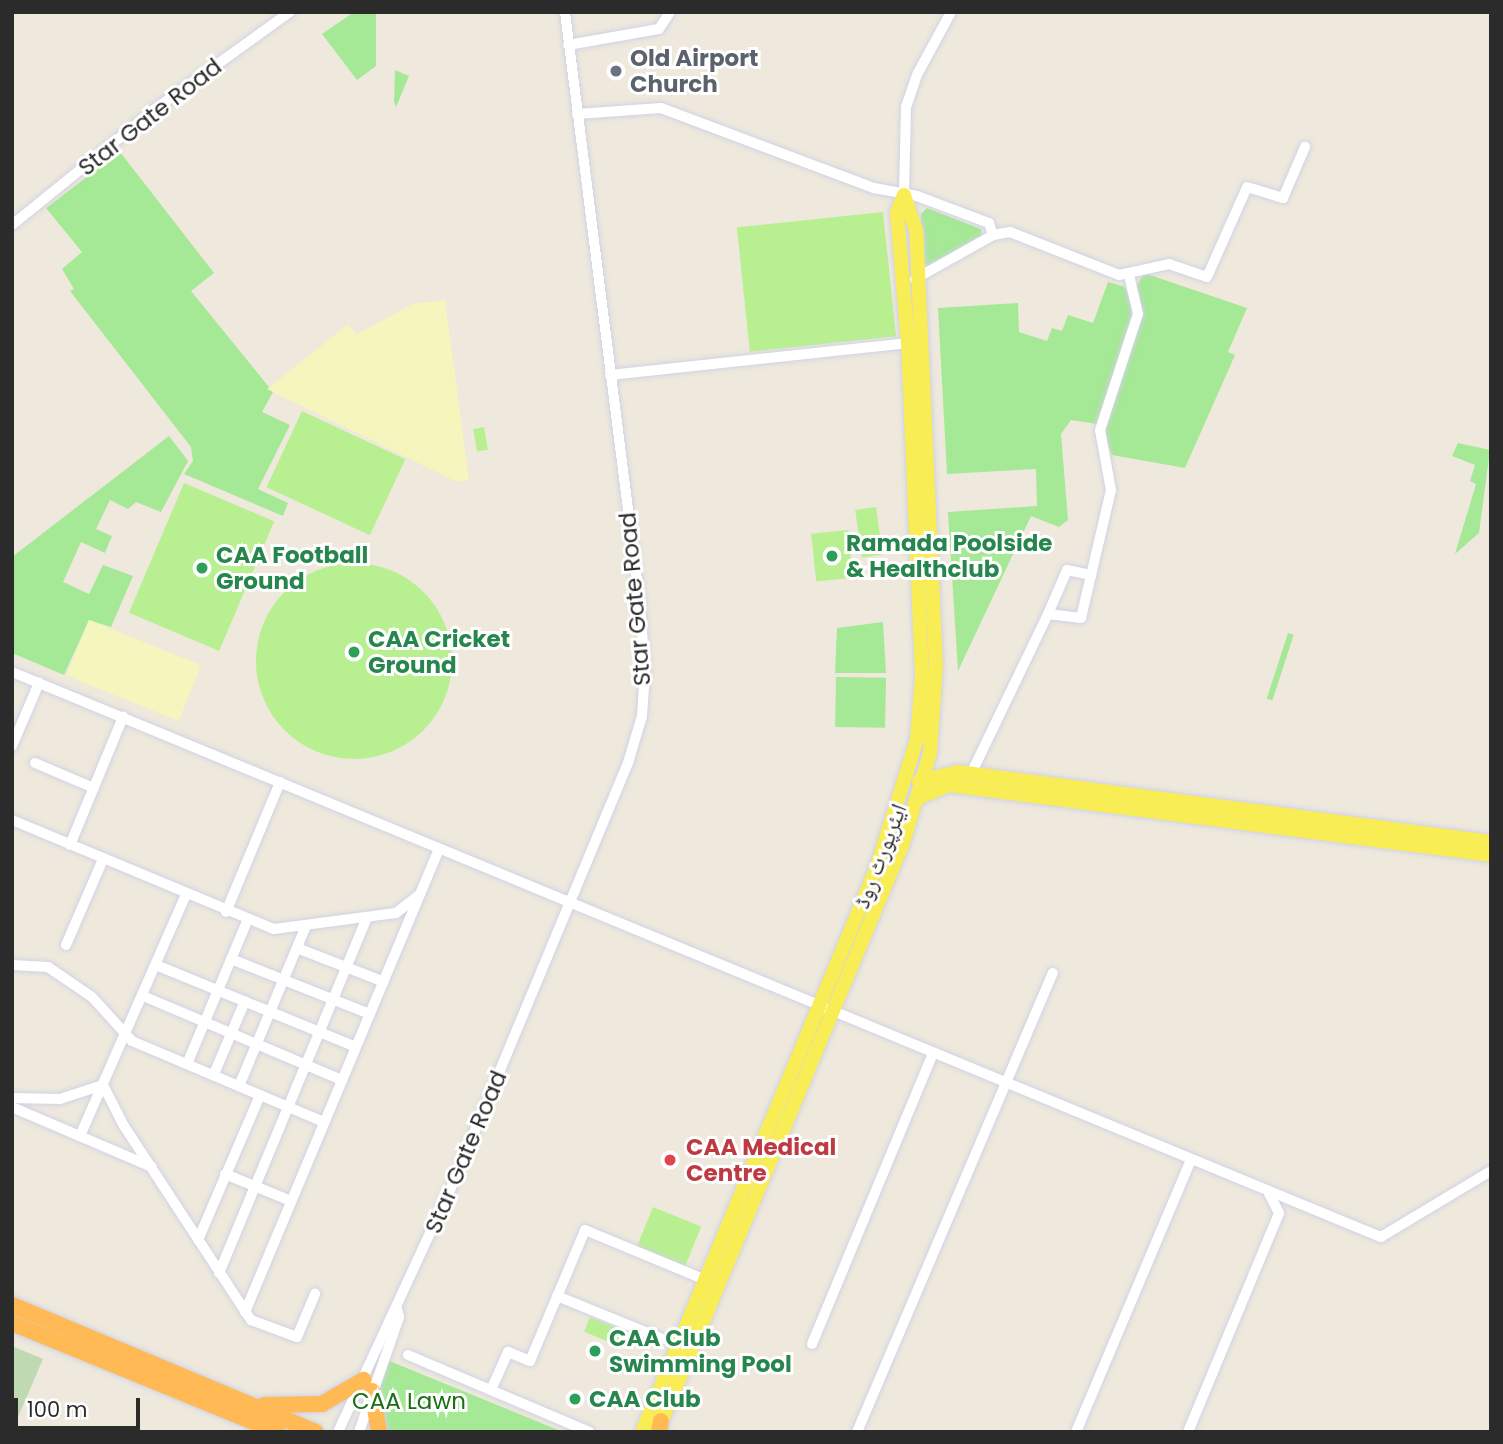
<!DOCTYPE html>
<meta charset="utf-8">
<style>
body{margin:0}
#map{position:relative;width:1503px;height:1444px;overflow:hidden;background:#eee9dc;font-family:Poppins,"Noto Naskh Arabic",sans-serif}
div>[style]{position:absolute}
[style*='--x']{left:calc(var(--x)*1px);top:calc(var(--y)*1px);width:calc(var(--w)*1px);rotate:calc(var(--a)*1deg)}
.green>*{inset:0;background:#a5e895;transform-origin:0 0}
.sand>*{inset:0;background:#f5f5be;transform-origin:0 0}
.cemetery>*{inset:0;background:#bfd9b2}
.pitch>*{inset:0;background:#b8f091;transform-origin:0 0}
.round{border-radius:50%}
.roads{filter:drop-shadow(0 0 2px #d1d2e5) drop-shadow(0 0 2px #d1d2e5)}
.minor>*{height:10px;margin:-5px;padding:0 5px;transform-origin:5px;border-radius:5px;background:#fff}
.major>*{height:14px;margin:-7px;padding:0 7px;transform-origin:7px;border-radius:7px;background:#f9ed56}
.highway>*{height:16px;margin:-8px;padding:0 8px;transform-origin:8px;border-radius:8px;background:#ffba56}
.dots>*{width:19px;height:19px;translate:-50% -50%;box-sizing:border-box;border:4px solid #fff;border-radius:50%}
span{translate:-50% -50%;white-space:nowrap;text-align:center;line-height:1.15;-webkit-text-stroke:6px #fff;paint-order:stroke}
.worship-label{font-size:23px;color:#5b616d;font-weight:700}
.left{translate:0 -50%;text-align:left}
.street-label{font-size:23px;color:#2b2b2b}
.leisure-label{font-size:23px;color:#27864d;font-weight:700}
.health-label{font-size:23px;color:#be3a42;font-weight:700}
.park-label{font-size:23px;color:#1a6e16}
.frame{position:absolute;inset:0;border:14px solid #2b2b2b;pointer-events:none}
.scale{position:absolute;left:14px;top:1398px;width:126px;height:32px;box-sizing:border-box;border:4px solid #2b2b2b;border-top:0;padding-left:9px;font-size:21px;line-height:24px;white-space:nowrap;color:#2b2b2b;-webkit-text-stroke:5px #fff;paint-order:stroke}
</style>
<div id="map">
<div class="green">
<div style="clip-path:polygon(354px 12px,376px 12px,376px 66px,357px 80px,322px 34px)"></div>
<div style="clip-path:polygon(395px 70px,409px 76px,396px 107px,394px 102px)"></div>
<div style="clip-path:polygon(120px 152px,214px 273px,191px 291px,273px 392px,262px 412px,290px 425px,258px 489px,288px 503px,283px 516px,184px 474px,193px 461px,191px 447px,70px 291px,74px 289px,62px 269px,82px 252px,46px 208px)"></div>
<div style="clip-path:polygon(927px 208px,981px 229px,982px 236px,928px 266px,922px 262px,921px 214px)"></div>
<div style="clip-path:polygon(1144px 273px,1247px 308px,1228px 352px,1235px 355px,1185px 468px,1112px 455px,1103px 433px,1141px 315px,1135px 289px)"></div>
<div style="clip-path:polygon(1108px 282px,1125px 287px,1135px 315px,1097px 424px,1071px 420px,1061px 434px,1068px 520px,1059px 527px,1031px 516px,958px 671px,948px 512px,1037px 506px,1036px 469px,947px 474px,938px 308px,1018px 303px,1019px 332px,1047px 341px,1052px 328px,1062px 331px,1068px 315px,1093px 323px)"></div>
<div style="clip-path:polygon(169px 436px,188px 461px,161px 512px,136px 502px,128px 509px,110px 500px,96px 529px,112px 536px,105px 553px,81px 542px,63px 582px,89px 594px,103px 565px,133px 576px,111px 627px,89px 620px,64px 675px,12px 653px,12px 557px)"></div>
<div style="clip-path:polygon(1458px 443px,1490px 450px,1479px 533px,1455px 554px,1476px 484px,1470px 481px,1475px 465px,1452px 456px)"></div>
<div style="clip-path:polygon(883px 622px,886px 673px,835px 673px,837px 628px)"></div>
<div style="left:1288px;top:633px;width:6px;height:69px;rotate:18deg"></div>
<div style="left:836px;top:677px;width:50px;height:50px;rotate:1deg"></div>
<div style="clip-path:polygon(387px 1360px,563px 1432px,384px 1432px,379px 1383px)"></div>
</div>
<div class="sand">
<div style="clip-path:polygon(445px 300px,469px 480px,457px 482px,267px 389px,347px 325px,357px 334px,413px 304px)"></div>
<div style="left:89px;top:620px;width:121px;height:60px;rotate:22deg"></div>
</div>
<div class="cemetery">
<div style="clip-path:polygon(12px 1346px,43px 1359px,12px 1431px)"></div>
</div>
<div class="pitch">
<div style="left:883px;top:212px;width:125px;height:147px;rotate:84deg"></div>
<div style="left:302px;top:411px;width:114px;height:84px;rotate:25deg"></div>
<div style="left:484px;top:427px;width:23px;height:11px;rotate:80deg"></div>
<div style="left:184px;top:483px;width:98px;height:141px;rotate:23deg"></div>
<div style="left:876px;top:507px;width:48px;height:21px;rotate:82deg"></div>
<div style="left:848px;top:530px;width:48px;height:37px;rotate:84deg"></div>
<div class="round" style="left:256px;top:563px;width:196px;height:196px"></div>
<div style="left:653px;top:1207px;width:52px;height:43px;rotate:22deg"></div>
<div style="left:590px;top:1317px;width:35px;height:16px;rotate:22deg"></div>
</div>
<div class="roads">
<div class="minor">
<div style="--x:568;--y:45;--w:92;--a:-10"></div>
<div style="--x:659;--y:29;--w:20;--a:-57"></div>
<div style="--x:577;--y:114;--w:84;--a:-4.1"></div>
<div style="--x:661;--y:108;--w:228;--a:20.6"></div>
<div style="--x:874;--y:188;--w:44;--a:10.5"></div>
<div style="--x:917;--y:196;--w:77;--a:20.6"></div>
<div style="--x:989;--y:223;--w:13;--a:72"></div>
<div style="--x:904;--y:195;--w:88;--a:-88.7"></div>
<div style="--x:906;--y:107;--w:36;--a:-71"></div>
<div style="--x:918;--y:73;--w:69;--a:-61.6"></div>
<div style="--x:12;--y:225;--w:183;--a:-39"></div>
<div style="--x:154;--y:110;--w:168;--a:-35.8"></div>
<div style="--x:915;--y:279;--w:90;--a:-29.4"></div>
<div style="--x:993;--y:235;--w:17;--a:-10"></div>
<div style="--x:1010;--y:232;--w:117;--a:21.5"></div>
<div style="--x:1119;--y:275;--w:51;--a:-12.4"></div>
<div style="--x:1169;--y:264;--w:40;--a:18.9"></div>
<div style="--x:1207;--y:277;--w:98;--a:-66"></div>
<div style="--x:1247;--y:187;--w:38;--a:17"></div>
<div style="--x:1283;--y:198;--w:56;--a:-66.7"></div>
<div style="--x:610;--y:375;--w:300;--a:-6.1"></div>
<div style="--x:1048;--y:614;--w:48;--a:-66.6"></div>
<div style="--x:1067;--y:570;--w:25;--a:12"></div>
<div style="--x:12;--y:672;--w:1481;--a:22.43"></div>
<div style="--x:1381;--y:1237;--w:128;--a:-31"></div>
<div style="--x:12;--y:746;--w:69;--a:-66.8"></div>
<div style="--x:35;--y:763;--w:64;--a:23"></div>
<div style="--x:971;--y:774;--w:178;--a:-64.3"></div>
<div style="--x:1048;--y:614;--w:33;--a:7"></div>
<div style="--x:1081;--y:618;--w:131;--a:-76.8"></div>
<div style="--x:1111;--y:490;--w:61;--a:-100.4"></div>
<div style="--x:1100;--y:430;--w:122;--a:-71.9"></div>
<div style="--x:1138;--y:314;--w:40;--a:-103"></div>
<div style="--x:12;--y:820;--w:284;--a:22.6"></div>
<div style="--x:274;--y:929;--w:123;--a:-7.5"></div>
<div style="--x:396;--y:913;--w:28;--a:-38"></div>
<div style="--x:70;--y:845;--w:139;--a:-67.5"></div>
<div style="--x:226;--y:912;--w:141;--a:-67.4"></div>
<div style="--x:66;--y:945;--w:94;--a:-66.7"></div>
<div style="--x:297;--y:948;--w:93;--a:21.3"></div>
<div style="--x:231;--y:959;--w:149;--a:21.6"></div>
<div style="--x:12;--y:965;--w:36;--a:3"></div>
<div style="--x:48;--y:967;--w:53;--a:34.3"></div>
<div style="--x:92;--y:997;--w:59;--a:47.7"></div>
<div style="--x:132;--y:1041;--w:208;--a:22.9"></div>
<div style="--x:156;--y:965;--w:216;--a:22.3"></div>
<div style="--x:143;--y:996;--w:216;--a:22.9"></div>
<div style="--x:187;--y:1064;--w:155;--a:-67.2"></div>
<div style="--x:214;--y:1074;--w:79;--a:-67"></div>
<div style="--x:239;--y:1086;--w:173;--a:-67.3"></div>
<div style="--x:12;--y:1098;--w:48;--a:1.2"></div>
<div style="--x:60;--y:1099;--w:45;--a:-18"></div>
<div style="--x:103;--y:1085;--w:46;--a:62.9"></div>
<div style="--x:124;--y:1126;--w:232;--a:56.8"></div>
<div style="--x:251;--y:1320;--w:49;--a:20.3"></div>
<div style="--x:297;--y:1337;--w:47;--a:-67.3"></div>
<div style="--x:12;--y:1107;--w:152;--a:23.2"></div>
<div style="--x:80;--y:1136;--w:263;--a:-66.3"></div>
<div style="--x:225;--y:1174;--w:71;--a:22.2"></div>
<div style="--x:198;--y:1240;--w:158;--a:-66.8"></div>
<div style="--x:219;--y:1273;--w:385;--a:-67.4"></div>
<div style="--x:557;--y:1296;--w:114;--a:22.1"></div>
<div style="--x:245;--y:1312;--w:502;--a:-67.27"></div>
<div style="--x:812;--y:1344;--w:315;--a:-67.4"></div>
<div style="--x:408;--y:1355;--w:197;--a:23"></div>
<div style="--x:491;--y:1390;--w:42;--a:-65.9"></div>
<div style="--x:508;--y:1352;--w:24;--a:22"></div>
<div style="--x:530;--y:1361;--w:142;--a:-67.2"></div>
<div style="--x:585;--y:1230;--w:131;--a:22.5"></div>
<div style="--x:338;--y:1432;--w:269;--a:-65.2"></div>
<div style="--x:451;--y:1188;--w:460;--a:-67.4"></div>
<div style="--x:628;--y:763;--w:49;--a:-73.4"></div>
<div style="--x:642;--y:716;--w:44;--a:-86.1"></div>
<div style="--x:645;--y:672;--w:68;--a:-94.2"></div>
<div style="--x:640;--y:604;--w:597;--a:-97.22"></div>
<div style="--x:359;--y:1432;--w:122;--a:-70.8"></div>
<div style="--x:399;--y:1317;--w:8;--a:-104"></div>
<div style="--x:857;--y:1432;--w:499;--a:-66.9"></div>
<div style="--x:1076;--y:1432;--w:295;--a:-67.1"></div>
<div style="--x:1188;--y:1432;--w:237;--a:-67.4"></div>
<div style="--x:1279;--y:1213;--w:22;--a:-117"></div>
</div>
<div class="major">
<div style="--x:919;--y:781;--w:40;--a:-13"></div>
<div style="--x:958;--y:772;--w:538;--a:7.48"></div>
<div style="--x:918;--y:798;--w:33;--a:-23"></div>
<div style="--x:948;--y:785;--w:547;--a:7.35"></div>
<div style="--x:642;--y:1432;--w:610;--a:-67.43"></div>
<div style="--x:876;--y:869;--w:136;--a:-72.5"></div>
<div style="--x:917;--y:739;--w:63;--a:-85.5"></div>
<div style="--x:922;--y:676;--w:333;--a:-92.4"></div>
<div style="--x:908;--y:343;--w:131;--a:-94.8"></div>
<div style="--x:897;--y:212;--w:18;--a:-68"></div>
<div style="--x:657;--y:1432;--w:638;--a:-67.33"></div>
<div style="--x:903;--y:843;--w:94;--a:-73.3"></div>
<div style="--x:930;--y:753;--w:87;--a:-86.1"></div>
<div style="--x:936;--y:666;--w:436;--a:-92.6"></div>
<div style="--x:916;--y:230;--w:37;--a:-109"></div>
</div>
<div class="highway">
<div style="--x:12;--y:1305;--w:329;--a:22.7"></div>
<div style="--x:12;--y:1323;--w:287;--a:22.3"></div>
<div style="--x:372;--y:1391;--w:42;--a:80.3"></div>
<div style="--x:264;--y:1405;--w:58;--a:-1"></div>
<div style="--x:322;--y:1404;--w:48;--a:-30.3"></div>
<div style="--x:659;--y:1432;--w:11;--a:-80"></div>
</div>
</div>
<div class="dots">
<div style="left:616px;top:71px;background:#6b7280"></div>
<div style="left:832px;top:556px;background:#2e9e5b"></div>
<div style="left:202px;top:568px;background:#2e9e5b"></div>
<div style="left:354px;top:652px;background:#2e9e5b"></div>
<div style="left:670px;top:1160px;background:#e0444e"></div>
<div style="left:595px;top:1351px;background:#2e9e5b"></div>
<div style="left:575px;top:1399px;background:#2e9e5b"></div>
</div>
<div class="worship-label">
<span class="left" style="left:630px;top:71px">Old Airport<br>Church</span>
</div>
<div class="street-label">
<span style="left:150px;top:117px;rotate:-38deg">Star Gate Road</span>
<span style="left:635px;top:599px;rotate:-95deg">Star Gate Road</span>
<span style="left:880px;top:856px;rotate:-69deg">ایئرپورٹ روڈ</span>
<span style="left:466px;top:1152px;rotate:-67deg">Star Gate Road</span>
</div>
<div class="leisure-label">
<span class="left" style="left:846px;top:556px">Ramada Poolside<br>&amp; Healthclub</span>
<span class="left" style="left:216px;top:568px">CAA Football<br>Ground</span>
<span class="left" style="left:368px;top:652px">CAA Cricket<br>Ground</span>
<span class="left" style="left:609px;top:1351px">CAA Club<br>Swimming Pool</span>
<span class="left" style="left:589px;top:1399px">CAA Club</span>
</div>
<div class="health-label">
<span class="left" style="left:686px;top:1160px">CAA Medical<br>Centre</span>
</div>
<div class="park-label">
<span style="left:409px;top:1401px">CAA Lawn</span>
</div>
<div class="frame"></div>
<div class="scale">100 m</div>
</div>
